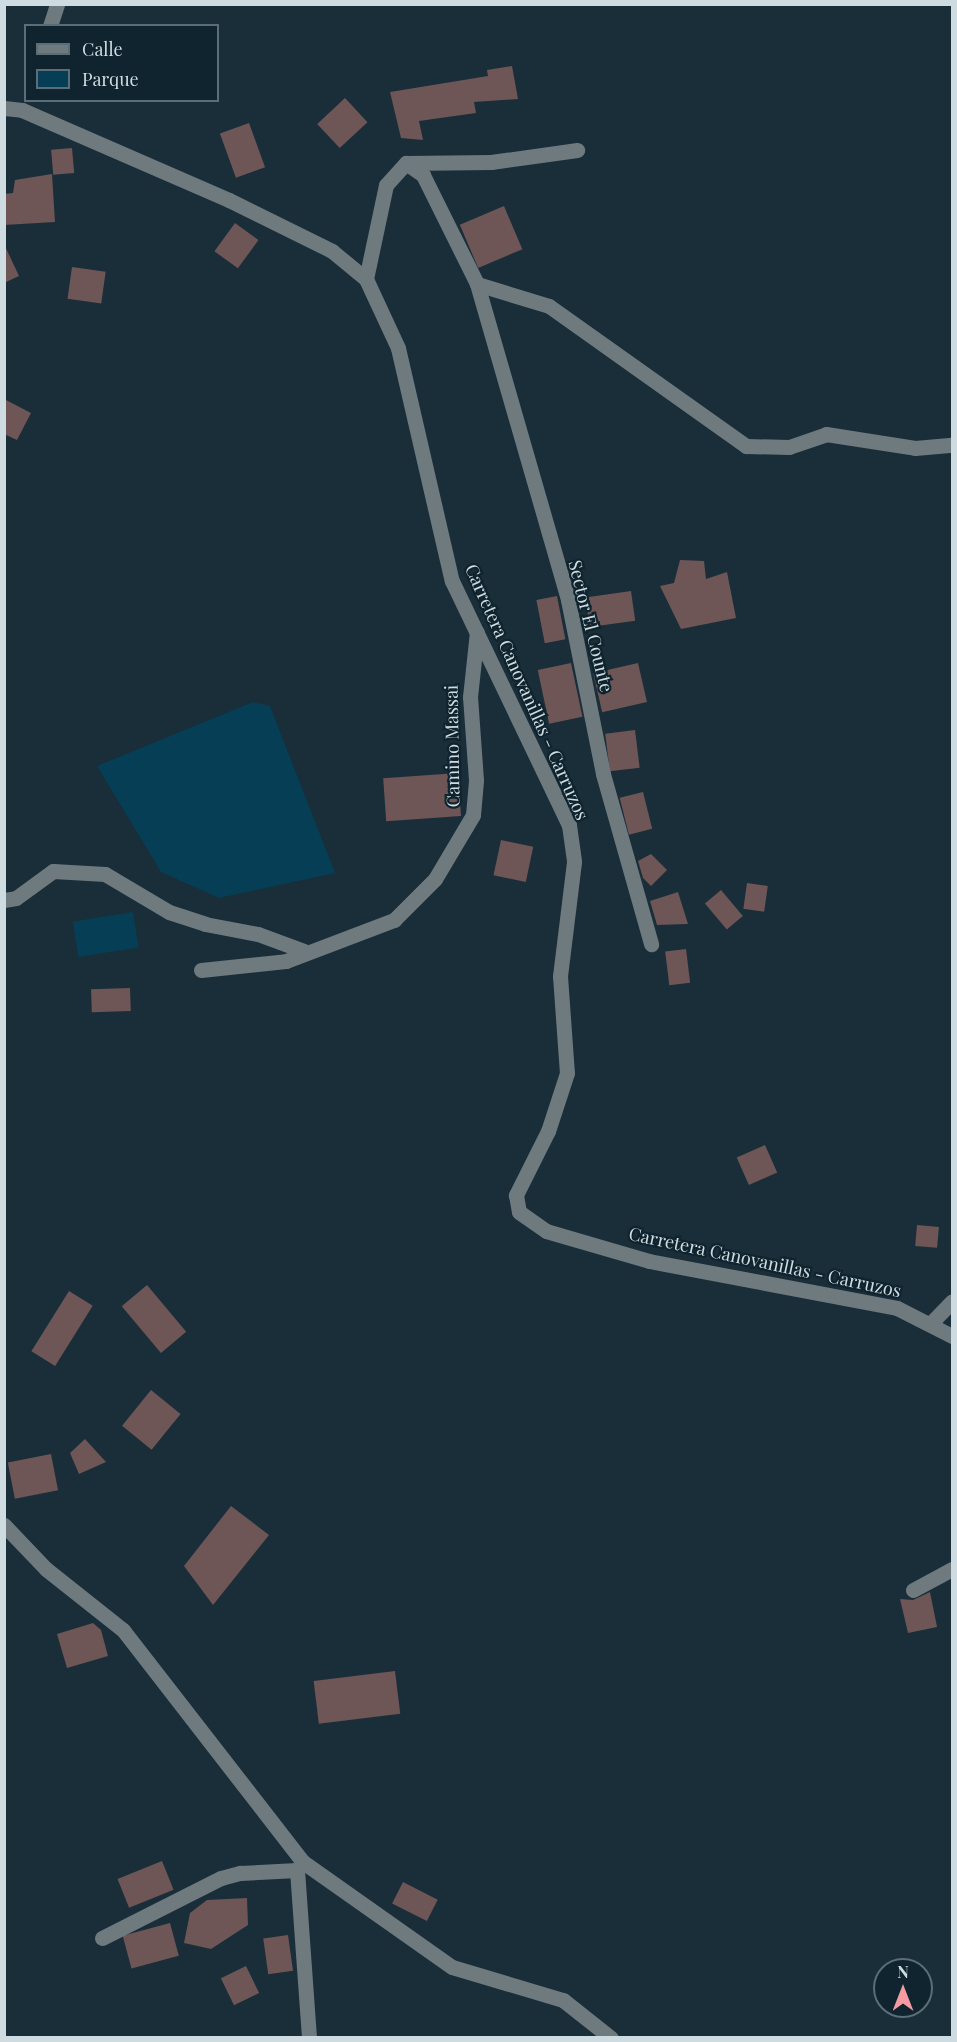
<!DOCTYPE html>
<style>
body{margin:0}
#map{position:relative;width:957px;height:2042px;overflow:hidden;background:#192e39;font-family:"Playfair Display",serif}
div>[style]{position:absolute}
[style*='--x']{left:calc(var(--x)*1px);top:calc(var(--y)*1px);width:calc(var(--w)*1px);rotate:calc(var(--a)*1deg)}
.green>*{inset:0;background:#053e55;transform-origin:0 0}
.building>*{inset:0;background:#6e5556;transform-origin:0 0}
.minor>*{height:15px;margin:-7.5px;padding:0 7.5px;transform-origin:7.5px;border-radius:7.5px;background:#6f7a7f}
span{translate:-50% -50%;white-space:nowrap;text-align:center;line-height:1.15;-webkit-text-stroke:4.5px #0f242e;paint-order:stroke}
.street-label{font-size:18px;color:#cedbe1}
.frame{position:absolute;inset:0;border:6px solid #cedbe1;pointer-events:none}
.legend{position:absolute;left:24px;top:24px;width:195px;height:78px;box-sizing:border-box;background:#0f242e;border:2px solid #5b6d76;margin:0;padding:8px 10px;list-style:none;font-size:18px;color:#cedbe1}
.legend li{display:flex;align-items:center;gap:12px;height:30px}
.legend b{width:30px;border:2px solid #5b6d76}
.north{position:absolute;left:873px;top:1958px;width:60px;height:60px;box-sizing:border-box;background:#0f242e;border:2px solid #5b6d76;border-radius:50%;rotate:0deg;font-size:16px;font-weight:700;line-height:24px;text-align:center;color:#cedbe1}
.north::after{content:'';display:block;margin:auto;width:21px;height:27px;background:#f49aa0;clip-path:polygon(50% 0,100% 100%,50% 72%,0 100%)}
</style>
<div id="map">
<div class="green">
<div style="clip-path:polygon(253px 702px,270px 706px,335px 873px,219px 898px,161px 872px,97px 766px)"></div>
<div style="left:133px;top:912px;width:36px;height:61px;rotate:81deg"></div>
</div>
<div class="building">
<div style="clip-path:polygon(512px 66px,518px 99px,474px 102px,476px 113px,419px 121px,423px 140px,401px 138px,390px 92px,488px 76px,487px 70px)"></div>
<div style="left:345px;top:98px;width:33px;height:38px;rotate:47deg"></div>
<div style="left:249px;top:123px;width:47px;height:31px;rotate:70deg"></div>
<div style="left:72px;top:148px;width:25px;height:21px;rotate:85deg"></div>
<div style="clip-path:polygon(52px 174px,55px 222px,4px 225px,4px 194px,13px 193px,15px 180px)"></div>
<div style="left:504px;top:206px;width:47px;height:48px;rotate:67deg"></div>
<div style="left:235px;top:223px;width:29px;height:35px;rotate:36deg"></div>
<div style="clip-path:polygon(4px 244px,19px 276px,4px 283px)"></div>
<div style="left:72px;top:267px;width:34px;height:32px;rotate:8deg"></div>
<div style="clip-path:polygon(4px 399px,31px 413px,17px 440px,4px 434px)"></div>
<div style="clip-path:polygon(680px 560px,704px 561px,706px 579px,727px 572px,736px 618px,681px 629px,660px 586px,674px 583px)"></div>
<div style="left:631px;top:591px;width:30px;height:46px;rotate:82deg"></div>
<div style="left:557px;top:596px;width:44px;height:21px;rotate:79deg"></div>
<div style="left:571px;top:663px;width:55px;height:34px;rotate:78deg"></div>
<div style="left:638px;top:663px;width:40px;height:46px;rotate:77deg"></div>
<div style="left:635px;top:730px;width:38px;height:30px;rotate:83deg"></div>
<div style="left:458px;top:773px;width:43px;height:75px;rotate:86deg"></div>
<div style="left:643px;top:792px;width:38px;height:24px;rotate:76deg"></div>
<div style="left:501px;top:840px;width:33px;height:36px;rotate:12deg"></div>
<div style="clip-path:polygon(651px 854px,667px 870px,651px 886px,643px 878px,638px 861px)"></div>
<div style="left:747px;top:883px;width:21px;height:26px;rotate:8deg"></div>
<div style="left:721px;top:890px;width:34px;height:21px;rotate:50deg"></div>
<div style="clip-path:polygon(678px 892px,688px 924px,657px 925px,650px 901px)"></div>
<div style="left:686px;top:949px;width:34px;height:21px;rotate:83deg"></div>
<div style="left:130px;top:988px;width:23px;height:39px;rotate:88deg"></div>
<div style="left:765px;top:1145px;width:30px;height:31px;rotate:66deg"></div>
<div style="left:917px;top:1225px;width:22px;height:21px;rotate:5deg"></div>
<div style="left:147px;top:1285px;width:61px;height:33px;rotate:50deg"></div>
<div style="left:69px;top:1291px;width:28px;height:71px;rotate:32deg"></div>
<div style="left:151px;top:1390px;width:38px;height:46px;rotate:39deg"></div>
<div style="clip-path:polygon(85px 1439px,106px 1462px,79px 1474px,70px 1453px)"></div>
<div style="left:51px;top:1454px;width:37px;height:44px;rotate:79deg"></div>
<div style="clip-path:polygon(231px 1506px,269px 1535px,213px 1605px,184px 1566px)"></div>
<div style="clip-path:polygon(930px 1592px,937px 1627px,908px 1633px,900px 1599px,913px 1600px)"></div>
<div style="clip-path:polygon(93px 1623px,101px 1630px,108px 1656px,67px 1668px,57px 1634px)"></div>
<div style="left:395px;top:1671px;width:43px;height:82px;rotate:83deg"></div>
<div style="left:162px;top:1861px;width:31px;height:48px;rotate:68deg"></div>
<div style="left:403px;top:1882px;width:39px;height:24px;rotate:27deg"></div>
<div style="clip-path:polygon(247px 1898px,248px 1925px,211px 1949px,184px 1943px,190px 1913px,207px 1900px)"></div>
<div style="left:170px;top:1923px;width:34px;height:49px;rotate:75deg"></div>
<div style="left:288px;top:1935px;width:36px;height:25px;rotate:82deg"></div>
<div style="left:246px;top:1966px;width:30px;height:28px;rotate:64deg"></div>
</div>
<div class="minor">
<div style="--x:50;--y:26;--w:23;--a:-72"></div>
<div style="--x:4;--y:108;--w:18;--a:6"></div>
<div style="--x:22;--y:110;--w:226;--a:23.5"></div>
<div style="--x:229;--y:200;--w:115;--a:26.3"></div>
<div style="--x:332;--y:251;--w:44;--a:39.5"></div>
<div style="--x:366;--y:279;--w:76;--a:65.1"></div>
<div style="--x:398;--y:348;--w:239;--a:77"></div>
<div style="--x:452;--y:581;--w:271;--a:64.4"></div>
<div style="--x:569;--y:825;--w:37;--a:82"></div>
<div style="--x:574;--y:862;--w:115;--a:97"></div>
<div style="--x:560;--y:976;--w:97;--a:85.9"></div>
<div style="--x:567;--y:1073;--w:61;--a:108.1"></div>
<div style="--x:548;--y:1131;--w:72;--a:116.6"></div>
<div style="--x:516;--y:1195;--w:17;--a:80"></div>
<div style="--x:519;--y:1212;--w:33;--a:35"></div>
<div style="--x:546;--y:1231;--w:107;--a:16.2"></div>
<div style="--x:649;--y:1261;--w:252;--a:10.7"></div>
<div style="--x:897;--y:1308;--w:62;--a:27"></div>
<div style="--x:406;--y:163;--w:85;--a:-0.7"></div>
<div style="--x:491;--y:162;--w:87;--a:-7.9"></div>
<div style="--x:366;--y:279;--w:96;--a:-78"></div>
<div style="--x:386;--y:185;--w:30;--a:-48"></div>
<div style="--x:406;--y:163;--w:21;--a:35"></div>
<div style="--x:423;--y:175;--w:122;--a:63.6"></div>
<div style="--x:477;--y:284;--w:75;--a:17"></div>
<div style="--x:549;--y:306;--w:242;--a:35.4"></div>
<div style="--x:746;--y:446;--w:43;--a:1.3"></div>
<div style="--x:789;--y:447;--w:39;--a:-19"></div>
<div style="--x:826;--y:434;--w:90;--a:8.9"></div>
<div style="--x:915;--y:448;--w:37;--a:-5"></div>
<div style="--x:477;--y:284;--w:329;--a:73.9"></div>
<div style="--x:568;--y:600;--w:177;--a:78.6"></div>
<div style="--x:603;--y:774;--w:177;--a:74.2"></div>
<div style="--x:4;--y:900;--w:12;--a:-9"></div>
<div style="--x:16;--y:898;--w:46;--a:-36.1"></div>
<div style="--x:53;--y:871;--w:52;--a:3.3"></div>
<div style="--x:105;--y:874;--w:74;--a:30.7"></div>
<div style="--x:169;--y:912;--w:38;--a:18"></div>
<div style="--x:205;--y:924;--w:54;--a:10.7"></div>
<div style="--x:258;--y:934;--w:49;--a:20.3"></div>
<div style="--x:201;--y:970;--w:85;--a:-6"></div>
<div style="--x:286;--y:961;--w:116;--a:-20.8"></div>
<div style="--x:394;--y:920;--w:58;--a:-45"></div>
<div style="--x:435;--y:879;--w:74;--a:-59.3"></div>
<div style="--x:473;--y:815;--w:35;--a:-85"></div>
<div style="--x:476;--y:780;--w:83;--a:-94.1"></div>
<div style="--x:470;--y:697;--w:65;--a:-83.9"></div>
<div style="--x:931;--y:1323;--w:30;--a:-46"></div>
<div style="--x:4;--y:1525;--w:61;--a:46.3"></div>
<div style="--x:46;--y:1569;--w:98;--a:38.4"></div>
<div style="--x:123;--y:1630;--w:294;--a:52.2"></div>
<div style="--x:303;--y:1862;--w:182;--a:35.2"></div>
<div style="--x:452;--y:1967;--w:116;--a:16.6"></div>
<div style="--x:563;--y:2000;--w:61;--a:38.4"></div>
<div style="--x:913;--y:1590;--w:44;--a:-28.3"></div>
<div style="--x:303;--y:1862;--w:10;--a:127"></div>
<div style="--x:297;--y:1870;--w:168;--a:85.9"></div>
<div style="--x:102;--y:1938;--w:133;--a:-26.8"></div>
<div style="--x:221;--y:1878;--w:20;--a:-15"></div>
<div style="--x:240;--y:1873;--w:57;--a:-3"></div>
</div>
<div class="street-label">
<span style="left:591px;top:626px;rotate:76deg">Sector El Counte</span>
<span style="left:527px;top:692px;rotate:66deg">Carretera Canovanillas - Carruzos</span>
<span style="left:452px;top:746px;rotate:-91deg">Camino Massai</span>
<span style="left:765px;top:1262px;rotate:12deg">Carretera Canovanillas - Carruzos</span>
</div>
<div class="frame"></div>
<ul class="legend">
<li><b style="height:8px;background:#6f7a7f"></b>Calle</li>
<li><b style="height:16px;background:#053e55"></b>Parque</li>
</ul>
<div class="north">N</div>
</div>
